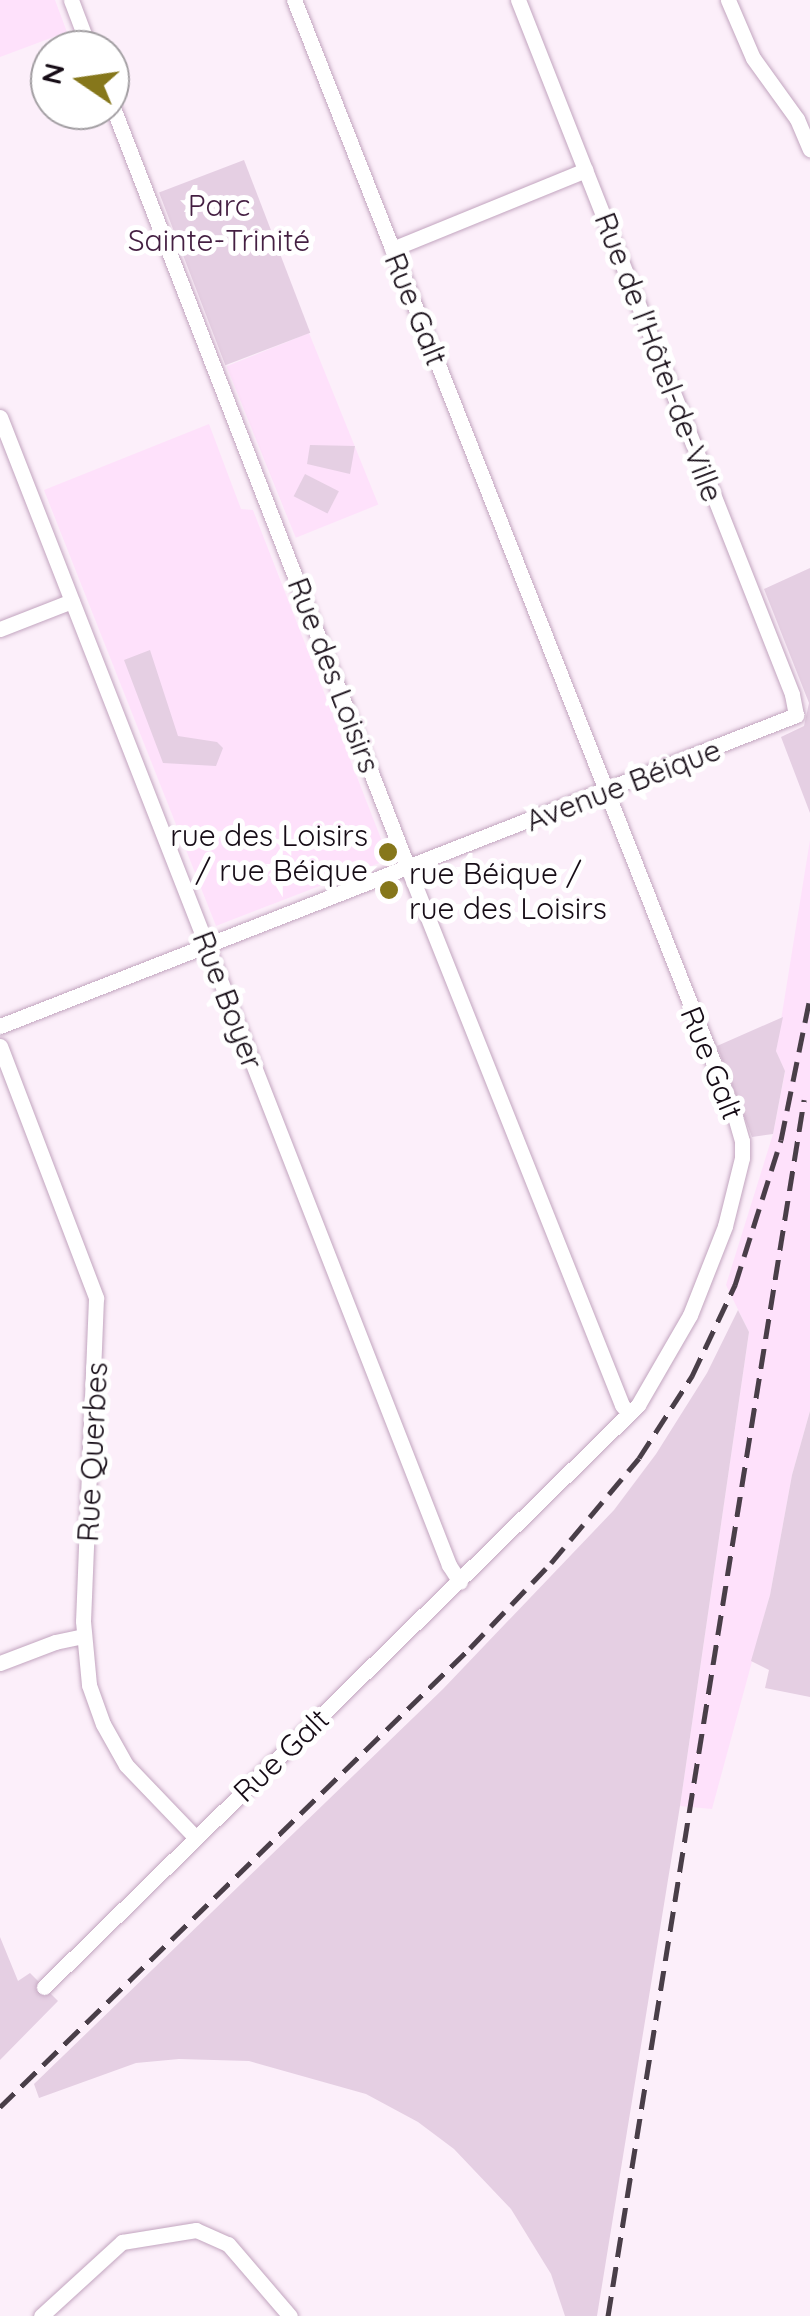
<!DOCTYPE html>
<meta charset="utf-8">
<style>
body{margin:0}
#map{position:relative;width:810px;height:2316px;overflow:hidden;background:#fceffa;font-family:Quicksand,sans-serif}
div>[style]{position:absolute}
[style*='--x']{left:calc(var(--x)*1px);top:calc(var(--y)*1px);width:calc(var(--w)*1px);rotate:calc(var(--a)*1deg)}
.built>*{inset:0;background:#fee1fb;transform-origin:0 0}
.green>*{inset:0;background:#e5cfe3;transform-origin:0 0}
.roads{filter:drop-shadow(0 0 2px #c2a5bf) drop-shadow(0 0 2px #c2a5bf)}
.street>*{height:15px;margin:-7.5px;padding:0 7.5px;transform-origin:7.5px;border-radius:7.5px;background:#fff}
.rail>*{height:5px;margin-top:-2.5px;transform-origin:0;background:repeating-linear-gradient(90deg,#493e48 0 20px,transparent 0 30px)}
.dots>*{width:28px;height:28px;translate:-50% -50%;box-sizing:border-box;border:5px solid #fff;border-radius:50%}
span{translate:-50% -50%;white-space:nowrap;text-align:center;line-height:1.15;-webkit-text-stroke:10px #fff;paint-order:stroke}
.park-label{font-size:30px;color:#441f42}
.street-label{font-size:30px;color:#160c16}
.poi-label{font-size:30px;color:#160c16}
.right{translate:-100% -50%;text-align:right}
.left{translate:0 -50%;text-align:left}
.north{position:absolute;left:30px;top:30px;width:100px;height:100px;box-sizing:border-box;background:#fff;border:2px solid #a29ea2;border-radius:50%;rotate:283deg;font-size:28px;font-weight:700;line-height:40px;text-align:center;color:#160c16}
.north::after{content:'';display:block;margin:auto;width:35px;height:45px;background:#86771b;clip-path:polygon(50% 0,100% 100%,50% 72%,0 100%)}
</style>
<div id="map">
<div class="built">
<div style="clip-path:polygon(0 0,55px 0,67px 32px,0 57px)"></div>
<div style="left:309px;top:333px;width:185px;height:89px;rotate:68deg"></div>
<div style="clip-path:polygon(209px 424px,241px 509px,253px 510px,387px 854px,382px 862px,216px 926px,44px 490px)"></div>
<div style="clip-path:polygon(810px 840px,810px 1411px,792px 1475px,770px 1595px,712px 1809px,680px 1806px,749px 1332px,726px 1285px,773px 1134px,785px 1072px,776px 1051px)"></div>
</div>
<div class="green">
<div style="left:244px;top:160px;width:185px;height:91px;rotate:69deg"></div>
<div style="clip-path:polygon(310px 445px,355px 446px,350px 474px,307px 464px)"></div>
<div style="left:305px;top:474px;width:38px;height:25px;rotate:27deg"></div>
<div style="clip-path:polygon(810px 568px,810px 813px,781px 737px,804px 726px,809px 703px,764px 589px)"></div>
<div style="clip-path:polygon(150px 650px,178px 736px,217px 742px,223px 748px,216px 766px,163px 763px,124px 660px)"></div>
<div style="clip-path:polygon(783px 1017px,776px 1051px,785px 1071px,773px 1134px,752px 1137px,717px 1046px)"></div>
<div style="clip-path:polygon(738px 1310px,749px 1332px,680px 1806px,597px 2316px,565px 2316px,551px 2274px,511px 2209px,454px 2149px,418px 2122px,366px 2094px,249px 2061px,179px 2059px,136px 2063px,39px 2098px,34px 2084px,443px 1689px,614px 1510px,656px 1454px,707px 1373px)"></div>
<div style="clip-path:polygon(810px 1411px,810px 1697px,765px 1688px,769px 1670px,751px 1661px,770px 1595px,792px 1475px)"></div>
<div style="clip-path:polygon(0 1937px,18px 1981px,30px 1973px,58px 2001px,0 2060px)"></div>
</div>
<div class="roads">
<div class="street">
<div style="--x:71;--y:0;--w:53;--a:69.2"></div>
<div style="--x:728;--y:0;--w:63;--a:66.7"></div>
<div style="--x:753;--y:58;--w:75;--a:54.2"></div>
<div style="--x:797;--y:119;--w:33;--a:67"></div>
<div style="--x:110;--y:100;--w:824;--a:68.79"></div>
<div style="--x:408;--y:868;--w:578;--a:68.27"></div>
<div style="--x:622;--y:1405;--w:11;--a:52"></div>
<div style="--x:392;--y:249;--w:209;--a:-22.2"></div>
<div style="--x:0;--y:417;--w:1233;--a:68.64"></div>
<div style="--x:449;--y:1565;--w:20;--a:57"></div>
<div style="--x:0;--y:629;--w:77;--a:-21.3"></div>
<div style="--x:0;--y:1026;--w:855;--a:-21.34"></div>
<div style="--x:796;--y:715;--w:21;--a:-101"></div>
<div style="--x:792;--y:694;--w:746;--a:-111.54"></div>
<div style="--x:0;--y:1046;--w:270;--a:69.1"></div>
<div style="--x:96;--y:1298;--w:323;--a:92.3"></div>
<div style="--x:83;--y:1621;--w:64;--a:84.6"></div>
<div style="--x:89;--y:1685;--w:41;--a:70.3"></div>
<div style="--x:103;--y:1724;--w:47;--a:60.7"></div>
<div style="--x:126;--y:1765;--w:101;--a:46.2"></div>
<div style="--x:0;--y:1663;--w:59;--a:-20.9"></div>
<div style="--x:55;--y:1642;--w:29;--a:-12"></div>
<div style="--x:44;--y:1987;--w:832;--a:-44.42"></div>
<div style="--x:638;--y:1405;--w:104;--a:-60"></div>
<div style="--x:690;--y:1315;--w:96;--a:-68.5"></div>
<div style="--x:725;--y:1226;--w:70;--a:-76"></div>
<div style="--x:742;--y:1158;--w:17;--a:-90"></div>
<div style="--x:742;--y:1141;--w:25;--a:-106"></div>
<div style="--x:735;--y:1117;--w:1201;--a:-111.54"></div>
<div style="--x:41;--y:2316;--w:110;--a:-42.4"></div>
<div style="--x:122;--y:2242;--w:75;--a:-9.2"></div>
<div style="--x:196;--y:2230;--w:35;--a:24"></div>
<div style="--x:228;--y:2244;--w:95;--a:49.3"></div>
</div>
</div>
<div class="rail">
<div style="--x:0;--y:2107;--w:657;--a:-44.32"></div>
<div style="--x:470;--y:1648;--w:117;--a:-46.4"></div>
<div style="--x:551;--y:1563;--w:137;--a:-50"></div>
<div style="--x:639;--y:1458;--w:98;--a:-57.1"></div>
<div style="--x:692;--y:1376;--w:101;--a:-64.7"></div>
<div style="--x:735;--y:1285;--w:152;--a:-72.4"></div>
<div style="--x:781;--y:1140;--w:145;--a:-78.5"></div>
<div style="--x:608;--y:2316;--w:1232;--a:-80.84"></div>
</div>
<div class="dots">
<div style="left:388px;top:852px;background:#86771b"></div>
<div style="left:389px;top:890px;background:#86771b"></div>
</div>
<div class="park-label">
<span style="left:219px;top:222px">Parc<br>Sainte-Trinité</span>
</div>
<div class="street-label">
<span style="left:416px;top:309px;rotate:68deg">Rue Galt</span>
<span style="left:659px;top:357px;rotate:69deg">Rue de l'Hôtel-de-Ville</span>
<span style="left:334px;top:675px;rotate:69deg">Rue des Loisirs</span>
<span style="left:623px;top:785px;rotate:-21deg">Avenue Béique</span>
<span style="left:228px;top:1000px;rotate:69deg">Rue Boyer</span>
<span style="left:712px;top:1063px;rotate:68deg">Rue Galt</span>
<span style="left:92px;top:1452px;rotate:-87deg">Rue Querbes</span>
<span style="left:281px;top:1755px;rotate:-44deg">Rue Galt</span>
</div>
<div class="poi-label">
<span class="right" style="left:368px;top:852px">rue des Loisirs<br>/ rue Béique</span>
<span class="left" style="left:409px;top:890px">rue Béique /<br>rue des Loisirs</span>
</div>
<div class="north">N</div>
</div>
